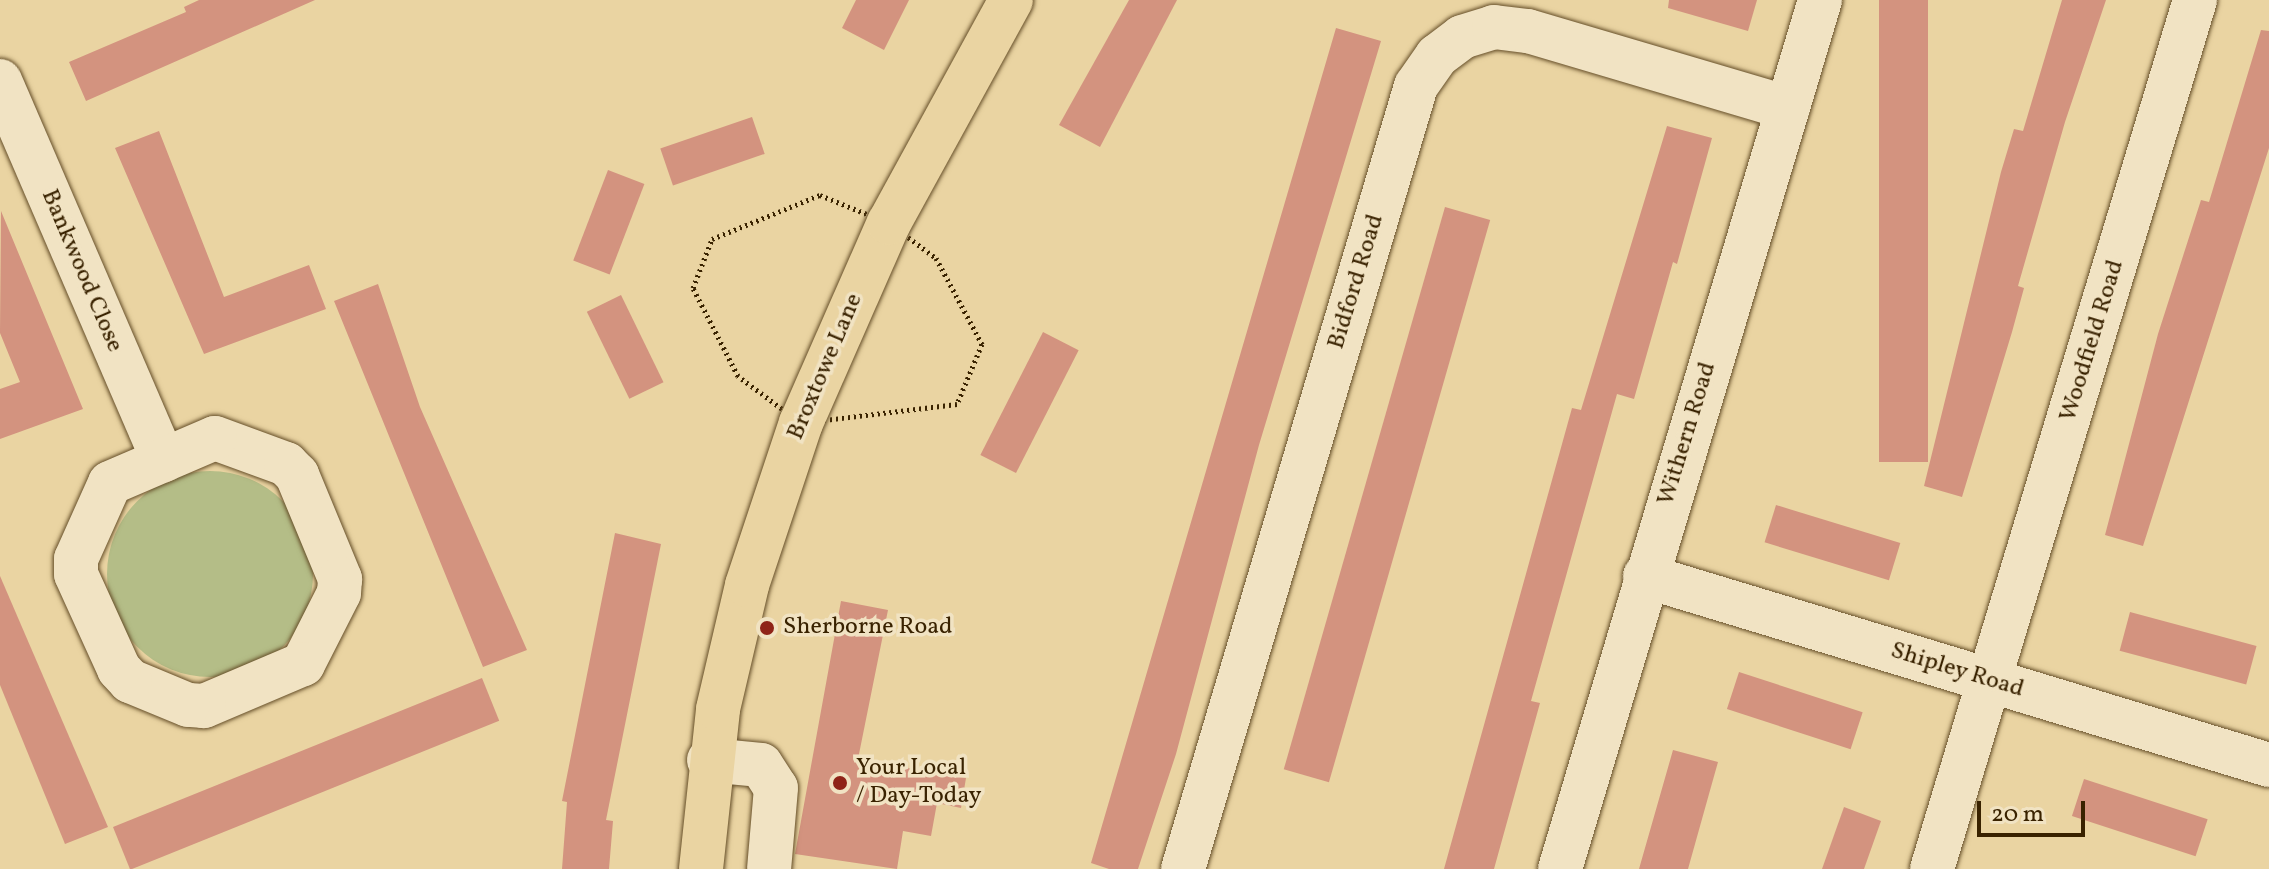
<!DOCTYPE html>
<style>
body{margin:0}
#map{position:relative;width:2269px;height:869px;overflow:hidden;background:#ead4a2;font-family:Vollkorn,serif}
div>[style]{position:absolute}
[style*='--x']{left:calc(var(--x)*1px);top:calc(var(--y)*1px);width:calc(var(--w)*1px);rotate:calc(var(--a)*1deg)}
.green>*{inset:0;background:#b4bd87}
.round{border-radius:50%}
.building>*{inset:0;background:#d3937f;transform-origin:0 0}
.path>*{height:5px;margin-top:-2.5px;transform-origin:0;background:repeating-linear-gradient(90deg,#392200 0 2px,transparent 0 6px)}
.roads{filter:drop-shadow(0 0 2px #654e28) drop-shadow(0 0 2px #654e28)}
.minor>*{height:44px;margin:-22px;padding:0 22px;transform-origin:22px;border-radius:22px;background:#f1e3c3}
.major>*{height:44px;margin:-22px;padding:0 22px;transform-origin:22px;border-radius:22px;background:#ead4a2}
.dots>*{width:22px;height:22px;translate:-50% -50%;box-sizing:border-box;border:4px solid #f1e3c3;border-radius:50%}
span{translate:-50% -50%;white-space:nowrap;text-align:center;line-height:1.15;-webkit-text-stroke:7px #f1e3c3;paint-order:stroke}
.street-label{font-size:24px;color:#392200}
.poi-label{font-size:24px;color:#392200}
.left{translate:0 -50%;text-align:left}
.scale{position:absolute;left:1977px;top:801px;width:108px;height:36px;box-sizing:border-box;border:4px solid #392200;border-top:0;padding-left:10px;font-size:24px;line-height:28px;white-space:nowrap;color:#392200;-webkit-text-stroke:6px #f1e3c3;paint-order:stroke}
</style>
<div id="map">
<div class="green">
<div class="round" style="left:107px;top:471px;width:206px;height:206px"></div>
</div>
<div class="building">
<div style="clip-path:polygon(199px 0,315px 0,86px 101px,69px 62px,186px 12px,184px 7px)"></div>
<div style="clip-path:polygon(856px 0,909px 0,884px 50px,842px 28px)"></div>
<div style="clip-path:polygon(1129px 0,1177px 0,1100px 147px,1059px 125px)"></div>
<div style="clip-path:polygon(1669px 0,1757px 0,1748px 31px,1668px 8px)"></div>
<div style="left:1879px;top:0;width:49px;height:462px"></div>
<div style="clip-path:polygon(2062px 0,2106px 0,2065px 122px,2018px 286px,2024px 288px,2012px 332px,1962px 497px,1924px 486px,2001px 172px,2014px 129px,2023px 131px)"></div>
<div style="clip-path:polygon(1336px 28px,1381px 41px,1259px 445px,1176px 754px,1138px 869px,1109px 869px,1091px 863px)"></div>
<div style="clip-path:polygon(2261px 30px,2269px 31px,2269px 148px,2143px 546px,2105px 535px,2158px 334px,2201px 200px,2209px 202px)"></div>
<div style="left:752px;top:117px;width:39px;height:97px;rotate:71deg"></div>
<div style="clip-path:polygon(1667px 126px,1712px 138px,1677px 264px,1673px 262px,1634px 399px,1617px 394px,1531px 701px,1540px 703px,1494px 869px,1444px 869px,1572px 408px,1581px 410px)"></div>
<div style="clip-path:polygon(159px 131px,224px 297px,309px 265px,326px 309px,204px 354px,115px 148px)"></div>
<div style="left:608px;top:170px;width:39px;height:97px;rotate:21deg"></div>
<div style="left:1445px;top:207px;width:47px;height:585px;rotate:16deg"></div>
<div style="clip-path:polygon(1px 211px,83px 409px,0 439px,0 389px,20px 382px,0 333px)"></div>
<div style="clip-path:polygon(378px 284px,420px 407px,527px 650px,483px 667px,334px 301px)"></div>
<div style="left:621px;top:295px;width:97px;height:38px;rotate:64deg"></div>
<div style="left:1043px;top:332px;width:40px;height:138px;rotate:27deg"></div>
<div style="left:1776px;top:505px;width:130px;height:39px;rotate:17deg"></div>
<div style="clip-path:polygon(615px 533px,661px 544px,606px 820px,613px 821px,609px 869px,562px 869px,567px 802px,562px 801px)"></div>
<div style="clip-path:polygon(0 576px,108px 827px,65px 844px,0 685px)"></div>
<div style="clip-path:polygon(841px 601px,888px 610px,858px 759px,966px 778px,961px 808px,937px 803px,931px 836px,903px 831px,897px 869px,795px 854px)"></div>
<div style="left:2130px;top:612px;width:131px;height:40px;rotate:15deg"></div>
<div style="left:1739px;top:672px;width:130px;height:39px;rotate:18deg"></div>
<div style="left:482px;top:678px;width:46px;height:398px;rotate:68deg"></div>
<div style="clip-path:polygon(1673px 750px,1718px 762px,1709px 794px,1688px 869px,1639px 869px)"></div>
<div style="left:2084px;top:779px;width:130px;height:39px;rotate:18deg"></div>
<div style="clip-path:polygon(1844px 807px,1881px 821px,1864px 869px,1822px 869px)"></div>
</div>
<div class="path">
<div style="--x:820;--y:195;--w:74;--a:22.1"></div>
<div style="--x:889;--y:223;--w:59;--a:36.7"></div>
<div style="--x:936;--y:258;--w:98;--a:61.9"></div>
<div style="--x:982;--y:344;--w:65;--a:112.6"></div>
<div style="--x:957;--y:404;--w:157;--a:173.1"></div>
<div style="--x:801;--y:423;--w:79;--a:-143.3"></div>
<div style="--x:738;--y:376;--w:99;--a:-117.1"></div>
<div style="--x:693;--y:288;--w:53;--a:-68.8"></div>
<div style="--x:712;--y:239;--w:117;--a:-22.2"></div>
</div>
<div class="roads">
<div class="minor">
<div style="--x:0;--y:81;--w:413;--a:66.7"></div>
<div style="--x:215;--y:438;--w:76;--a:20.1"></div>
<div style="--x:286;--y:464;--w:16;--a:45"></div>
<div style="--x:297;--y:475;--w:113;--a:67.5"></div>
<div style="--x:340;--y:579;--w:14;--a:94"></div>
<div style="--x:339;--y:593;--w:80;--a:116.9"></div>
<div style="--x:303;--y:664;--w:108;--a:157"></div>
<div style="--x:204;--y:706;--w:16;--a:-176"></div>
<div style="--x:188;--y:705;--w:63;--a:-157.5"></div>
<div style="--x:130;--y:681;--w:16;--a:-133"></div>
<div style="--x:119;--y:669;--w:104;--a:-114.4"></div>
<div style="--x:76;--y:574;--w:15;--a:-90"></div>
<div style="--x:76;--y:559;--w:83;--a:-65.9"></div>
<div style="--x:110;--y:483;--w:114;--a:-23.2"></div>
<div style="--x:1645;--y:576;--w:652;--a:16.85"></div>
<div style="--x:709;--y:760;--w:52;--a:5.5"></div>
<div style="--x:761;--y:765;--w:27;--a:57"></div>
<div style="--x:776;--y:788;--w:81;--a:94.9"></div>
<div style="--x:1183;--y:869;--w:817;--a:-73.43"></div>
<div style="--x:1416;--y:86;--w:37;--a:-55"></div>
<div style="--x:1437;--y:56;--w:31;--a:-37"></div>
<div style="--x:1462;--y:37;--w:34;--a:-17"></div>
<div style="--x:1494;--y:27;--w:34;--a:7"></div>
<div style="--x:1528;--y:31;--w:271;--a:16.5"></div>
<div style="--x:1560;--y:869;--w:907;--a:-73.34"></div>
<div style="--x:1932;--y:869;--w:908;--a:-73.16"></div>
</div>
<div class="major">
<div style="--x:701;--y:869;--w:161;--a:-83.9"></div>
<div style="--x:718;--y:709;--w:127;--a:-76.8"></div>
<div style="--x:747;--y:585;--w:171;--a:-71.6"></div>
<div style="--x:801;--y:423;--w:219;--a:-66.3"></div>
<div style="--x:889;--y:223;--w:254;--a:-61.3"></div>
</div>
</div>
<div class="dots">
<div style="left:767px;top:628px;background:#8f2418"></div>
<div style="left:840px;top:783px;background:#8f2418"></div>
</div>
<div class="street-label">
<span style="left:81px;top:271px;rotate:67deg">Bankwood Close</span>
<span style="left:1357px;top:282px;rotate:-73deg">Bidford Road</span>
<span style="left:2093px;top:341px;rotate:-73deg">Woodfield Road</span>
<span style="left:826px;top:367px;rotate:-67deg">Broxtowe Lane</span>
<span style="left:1688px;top:434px;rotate:-73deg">Withern Road</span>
<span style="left:1957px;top:671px;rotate:17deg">Shipley Road</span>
</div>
<div class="poi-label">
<span class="left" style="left:783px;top:628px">Sherborne Road</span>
<span class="left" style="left:856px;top:783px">Your Local<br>/ Day-Today</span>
</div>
<div class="scale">20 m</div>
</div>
